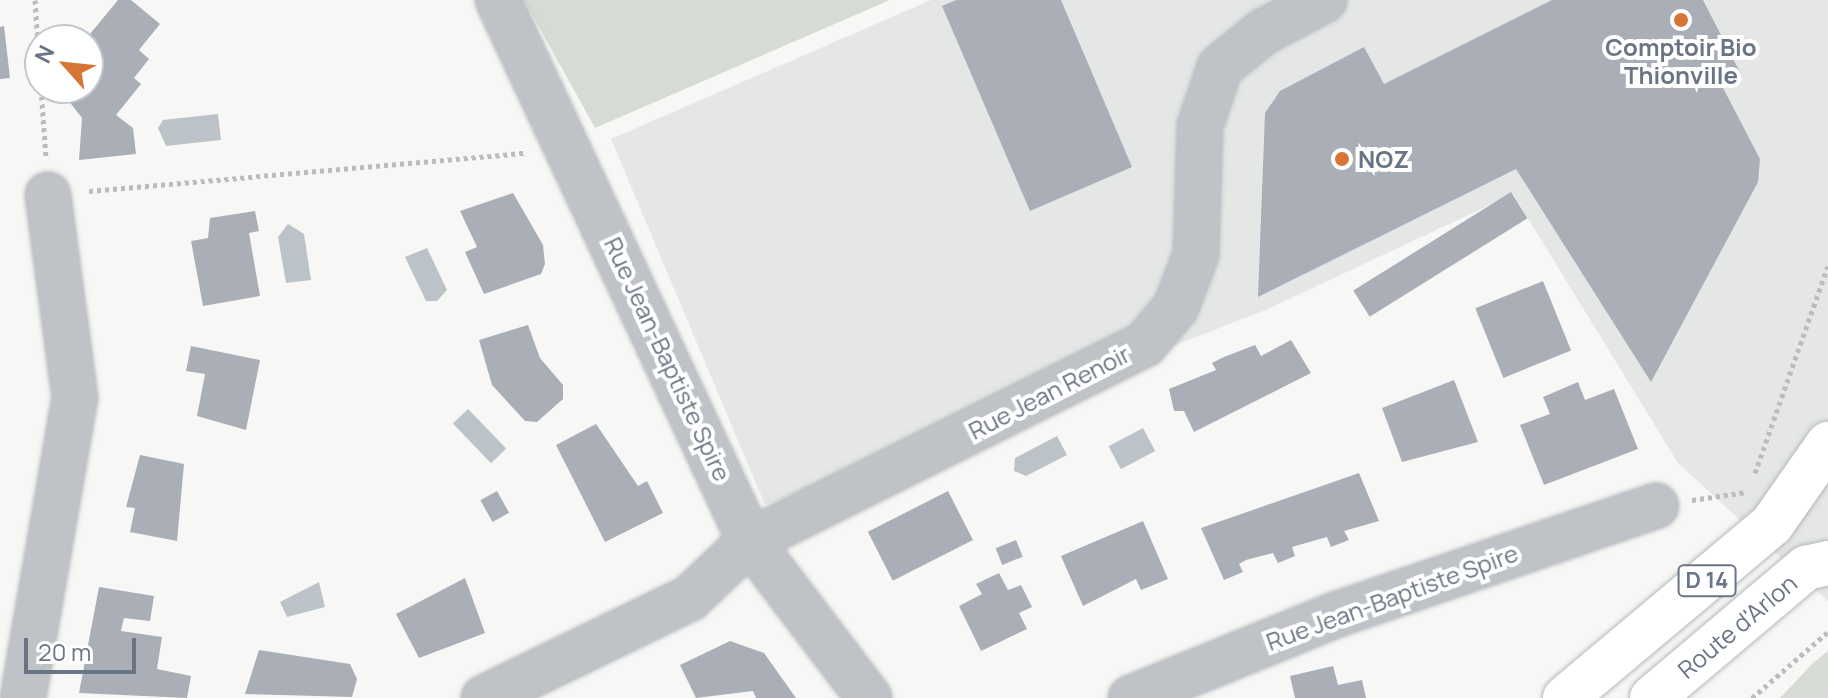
<!DOCTYPE html>
<style>
body{margin:0}
#map{position:relative;width:1828px;height:698px;overflow:hidden;background:#f7f8f5;font-family:Manrope,sans-serif}
div>[style]{position:absolute}
[style*='--x']{left:calc(var(--x)*1px);top:calc(var(--y)*1px);width:calc(var(--w)*1px);rotate:calc(var(--a)*1deg)}
.built>*{inset:0;background:#e5e7e6}
.green>*{inset:0;background:#d6dcd5}
.water>*{inset:0;background:#bbc3c9;transform-origin:0 0}
.building>*{inset:0;background:#aaafb7;transform-origin:0 0}
.path>*{height:5px;margin-top:-2.5px;transform-origin:0;background:repeating-linear-gradient(90deg,#babcbf 0 4px,transparent 0 8px)}
.roads{filter:drop-shadow(0 0 2px #b5b8bd) drop-shadow(0 0 2px #b5b8bd)}
.minor>*{height:44px;margin:-22px;padding:0 22px;transform-origin:22px;border-radius:22px;background:#bfc2c7}
.major>*{height:44px;margin:-22px;padding:0 22px;transform-origin:22px;border-radius:22px;background:#fff}
.dots>*{width:22px;height:22px;translate:-50% -50%;box-sizing:border-box;border:4px solid #fff;border-radius:50%}
span{translate:-50% -50%;white-space:nowrap;text-align:center;line-height:1.15;-webkit-text-stroke:8px #fff;paint-order:stroke}
.shield-label span{padding:2px 6px;background:#fff;border:2px solid;border-radius:6px;-webkit-text-stroke-width:0}
.shield-label{font-size:22px;color:#697484;font-weight:700}
.poi-label{font-size:24px;color:#697484;font-weight:700}
.left{translate:0 -50%;text-align:left}
.street-label{font-size:24px;color:#697484}
.north{position:absolute;left:24px;top:24px;width:80px;height:80px;box-sizing:border-box;background:#fff;border:2px solid #c3c7ce;border-radius:50%;rotate:297deg;font-size:22px;font-weight:700;line-height:32px;text-align:center;color:#697484}
.north::after{content:'';display:block;margin:auto;width:28px;height:36px;background:#d77536;clip-path:polygon(50% 0,100% 100%,50% 72%,0 100%)}
.scale{position:absolute;left:24px;top:638px;width:112px;height:36px;box-sizing:border-box;border:4px solid #697484;border-top:0;padding-left:10px;font-size:24px;line-height:28px;white-space:nowrap;color:#697484;-webkit-text-stroke:6px #fff;paint-order:stroke}
</style>
<div id="map">
<div class="built">
<div style="clip-path:polygon(931px 0,1828px 0,1828px 601px,1678px 463px,1513px 194px,1268px 309px,765px 505px,611px 139px)"></div>
</div>
<div class="green">
<div style="clip-path:polygon(524px 0,890px 0,595px 128px)"></div>
<div style="clip-path:polygon(1828px 651px,1828px 698px,1780px 698px,1813px 663px)"></div>
</div>
<div class="water">
<div style="clip-path:polygon(218px 114px,221px 140px,166px 146px,158px 128px,163px 120px)"></div>
<div style="clip-path:polygon(288px 224px,304px 234px,311px 280px,286px 283px,278px 237px)"></div>
<div style="clip-path:polygon(427px 248px,447px 290px,437px 301px,426px 301px,405px 257px)"></div>
<div style="left:468px;top:409px;width:55px;height:21px;rotate:46deg"></div>
<div style="left:1143px;top:428px;width:26px;height:39px;rotate:62deg"></div>
<div style="clip-path:polygon(1057px 436px,1067px 455px,1026px 476px,1014px 471px,1015px 458px)"></div>
<div style="clip-path:polygon(319px 582px,325px 607px,287px 617px,280px 602px)"></div>
</div>
<div class="building">
<div style="clip-path:polygon(118px 0,131px 0,160px 24px,139px 50px,149px 59px,134px 78px,141px 84px,116px 115px,133px 128px,136px 154px,79px 160px,82px 118px,61px 91px,88px 88px,93px 52px,85px 40px)"></div>
<div style="clip-path:polygon(956px 0,1061px 0,1132px 167px,1030px 211px,942px 6px)"></div>
<div style="clip-path:polygon(1552px 0,1703px 0,1741px 74px,1721px 84px,1760px 159px,1758px 182px,1651px 382px,1516px 169px,1258px 297px,1265px 113px,1280px 91px,1364px 47px,1384px 84px)"></div>
<div style="clip-path:polygon(4px 26px,10px 78px,0 79px,0 27px)"></div>
<div style="left:1511px;top:192px;width:31px;height:186px;rotate:58deg"></div>
<div style="clip-path:polygon(513px 193px,543px 245px,545px 264px,541px 274px,484px 294px,465px 252px,477px 247px,460px 211px)"></div>
<div style="clip-path:polygon(255px 211px,259px 231px,249px 233px,260px 296px,203px 306px,191px 241px,208px 238px,210px 218px)"></div>
<div style="left:1543px;top:281px;width:75px;height:73px;rotate:68deg"></div>
<div style="clip-path:polygon(528px 325px,540px 358px,563px 385px,563px 399px,537px 422px,525px 421px,492px 385px,479px 340px)"></div>
<div style="clip-path:polygon(1291px 340px,1311px 373px,1194px 432px,1184px 411px,1174px 411px,1169px 389px,1216px 370px,1212px 363px,1224px 357px,1255px 345px,1261px 356px)"></div>
<div style="clip-path:polygon(191px 346px,260px 360px,246px 430px,197px 416px,205px 374px,186px 371px)"></div>
<div style="clip-path:polygon(1454px 380px,1478px 442px,1402px 462px,1382px 408px)"></div>
<div style="clip-path:polygon(1578px 382px,1585px 400px,1614px 389px,1638px 449px,1544px 485px,1520px 425px,1550px 414px,1543px 397px)"></div>
<div style="clip-path:polygon(596px 424px,638px 486px,647px 481px,663px 513px,605px 542px,556px 445px)"></div>
<div style="clip-path:polygon(140px 455px,184px 464px,177px 541px,130px 532px,135px 508px,126px 507px)"></div>
<div style="clip-path:polygon(1359px 473px,1379px 521px,1344px 531px,1349px 540px,1331px 547px,1327px 537px,1292px 547px,1295px 556px,1278px 563px,1273px 553px,1246px 560px,1239px 564px,1243px 572px,1224px 580px,1201px 528px)"></div>
<div style="left:497px;top:491px;width:25px;height:19px;rotate:61deg"></div>
<div style="left:948px;top:491px;width:55px;height:90px;rotate:63deg"></div>
<div style="clip-path:polygon(1143px 521px,1168px 579px,1141px 590px,1136px 579px,1083px 606px,1061px 556px)"></div>
<div style="left:1016px;top:540px;width:18px;height:22px;rotate:68deg"></div>
<div style="clip-path:polygon(999px 573px,1008px 590px,1021px 585px,1032px 607px,1019px 613px,1027px 629px,981px 651px,959px 606px,982px 594px,976px 584px)"></div>
<div style="clip-path:polygon(465px 578px,485px 633px,419px 658px,396px 614px)"></div>
<div style="clip-path:polygon(99px 587px,154px 596px,150px 621px,124px 618px,121px 631px,162px 637px,157px 669px,191px 676px,187px 698px,79px 693px)"></div>
<div style="clip-path:polygon(730px 641px,764px 653px,796px 698px,756px 698px,753px 691px,696px 698px,680px 665px)"></div>
<div style="clip-path:polygon(259px 650px,350px 664px,357px 679px,352px 697px,245px 694px)"></div>
<div style="clip-path:polygon(1333px 666px,1338px 685px,1362px 680px,1366px 698px,1295px 698px,1290px 676px)"></div>
</div>
<div class="path">
<div style="--x:35;--y:0;--w:75;--a:86.2"></div>
<div style="--x:41;--y:88;--w:70;--a:85.9"></div>
<div style="--x:89;--y:191;--w:438;--a:-5"></div>
<div style="--x:1755;--y:473;--w:219;--a:-70.6"></div>
<div style="--x:1692;--y:500;--w:55;--a:-8.4"></div>
<div style="--x:1752;--y:698;--w:101;--a:-41"></div>
</div>
<div class="roads">
<div class="minor">
<div style="--x:498;--y:0;--w:597;--a:65.02"></div>
<div style="--x:750;--y:541;--w:197;--a:52.8"></div>
<div style="--x:23;--y:698;--w:304;--a:-80.2"></div>
<div style="--x:75;--y:398;--w:205;--a:-97.6"></div>
<div style="--x:484;--y:698;--w:229;--a:-25.9"></div>
<div style="--x:690;--y:598;--w:83;--a:-43.5"></div>
<div style="--x:750;--y:541;--w:441;--a:-26.5"></div>
<div style="--x:1145;--y:344;--w:48;--a:-50"></div>
<div style="--x:1176;--y:307;--w:57;--a:-69.3"></div>
<div style="--x:1196;--y:254;--w:128;--a:-88.2"></div>
<div style="--x:1200;--y:126;--w:62;--a:-71.3"></div>
<div style="--x:1220;--y:67;--w:55;--a:-39.1"></div>
<div style="--x:1263;--y:32;--w:69;--a:-27.7"></div>
<div style="--x:1131;--y:698;--w:220;--a:-22.1"></div>
<div style="--x:1335;--y:615;--w:339;--a:-18.8"></div>
</div>
<div class="major">
<div style="--x:1565;--y:698;--w:270;--a:-40"></div>
<div style="--x:1772;--y:524;--w:98;--a:-55"></div>
<div style="--x:1652;--y:698;--w:202;--a:-40.2"></div>
<div style="--x:1806;--y:568;--w:23;--a:-13"></div>
</div>
</div>
<div class="dots">
<div style="left:1681px;top:20px;background:#d77536"></div>
<div style="left:1342px;top:159px;background:#d77536"></div>
</div>
<div class="shield-label">
<span style="left:1707px;top:581px">D 14</span>
</div>
<div class="poi-label">
<span style="left:1681px;top:61px">Comptoir Bio<br>Thionville</span>
<span class="left" style="left:1358px;top:159px">NOZ</span>
</div>
<div class="street-label">
<span style="left:668px;top:359px;rotate:65deg">Rue Jean-Baptiste Spire</span>
<span style="left:1049px;top:392px;rotate:-27deg">Rue Jean Renoir</span>
<span style="left:1392px;top:597px;rotate:-20deg">Rue Jean-Baptiste Spire</span>
<span style="left:1737px;top:626px;rotate:-40deg">Route d'Arlon</span>
</div>
<div class="north">N</div>
<div class="scale">20 m</div>
</div>
